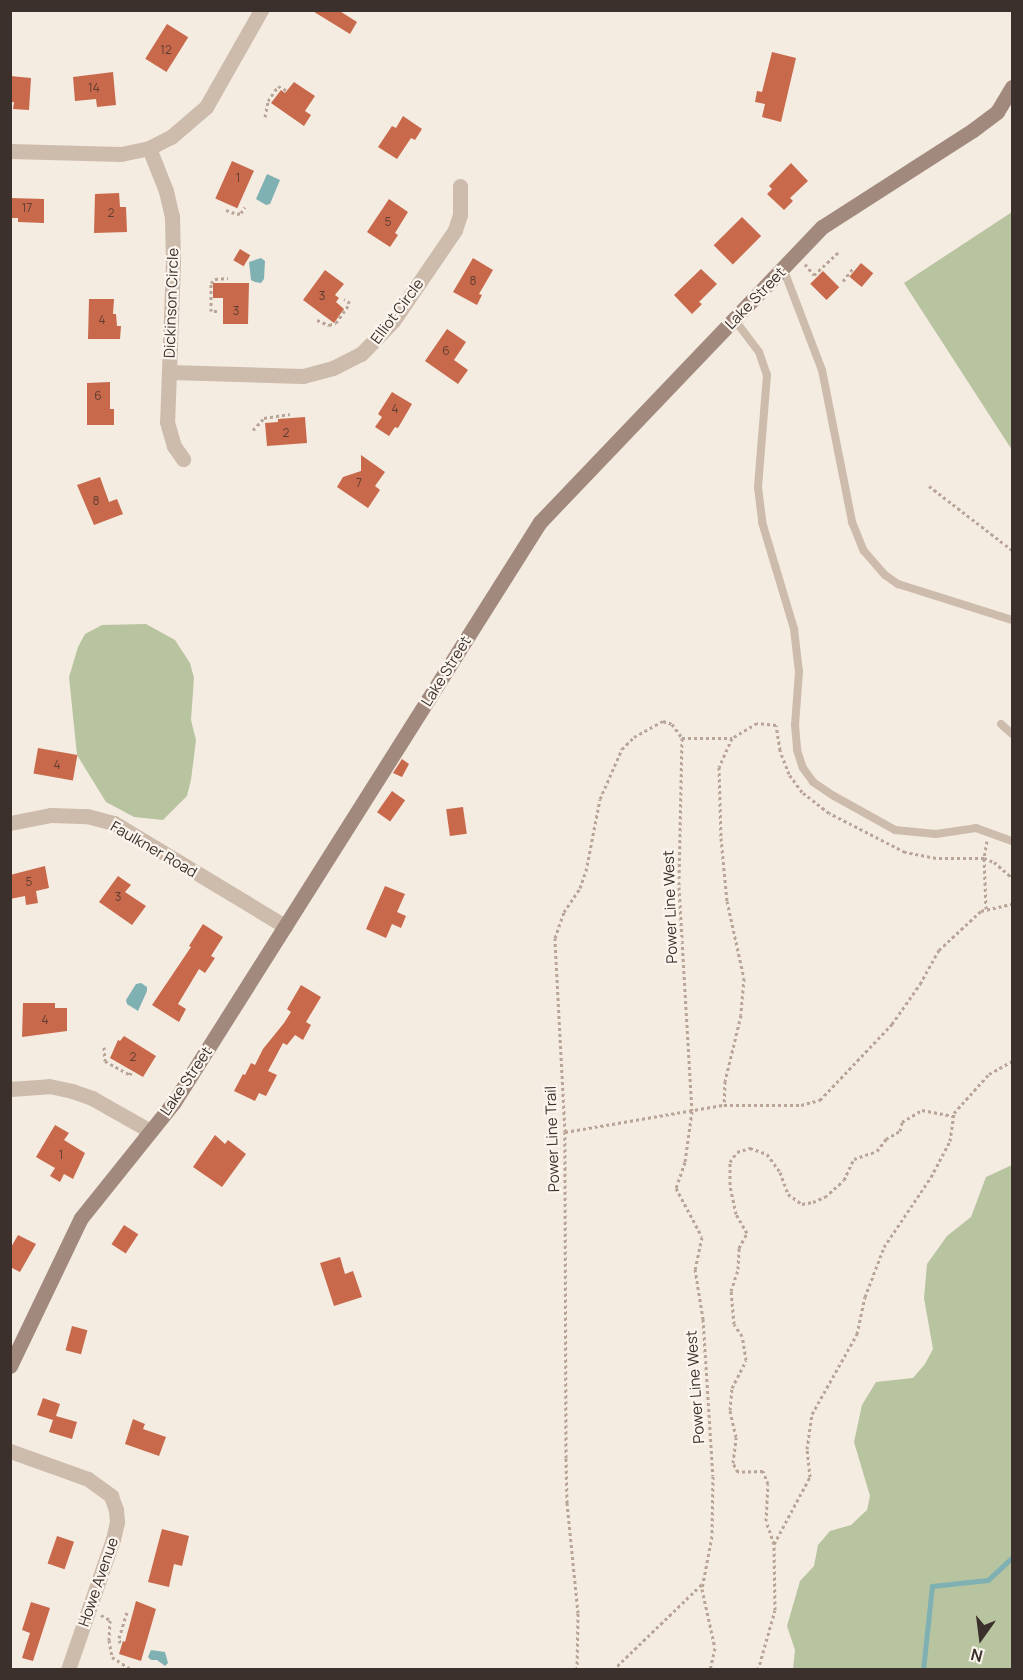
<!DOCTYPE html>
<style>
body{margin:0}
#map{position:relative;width:1023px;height:1680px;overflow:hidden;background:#f4ebe1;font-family:Manrope,sans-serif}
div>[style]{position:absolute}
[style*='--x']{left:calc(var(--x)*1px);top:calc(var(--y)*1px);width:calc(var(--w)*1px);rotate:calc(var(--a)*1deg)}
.green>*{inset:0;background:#b8c4a0}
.water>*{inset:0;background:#7fb0b2}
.stream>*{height:4.5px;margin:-2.25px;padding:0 2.25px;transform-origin:2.25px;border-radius:2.25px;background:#7fb0b2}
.building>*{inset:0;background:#c8694b;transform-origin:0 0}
.path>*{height:3px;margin-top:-1.5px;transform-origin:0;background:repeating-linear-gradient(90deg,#b9a596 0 3px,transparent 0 6px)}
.lane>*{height:8px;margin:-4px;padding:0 4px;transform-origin:4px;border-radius:4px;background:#cdbbac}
.street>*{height:15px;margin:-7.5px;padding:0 7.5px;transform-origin:7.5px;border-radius:7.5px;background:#cdbbac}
.secondary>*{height:15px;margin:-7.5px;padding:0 7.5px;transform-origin:7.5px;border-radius:7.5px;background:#a18a7d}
span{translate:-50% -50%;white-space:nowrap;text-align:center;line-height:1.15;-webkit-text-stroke:4.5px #fbf5ee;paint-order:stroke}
.number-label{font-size:12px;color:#5e3e33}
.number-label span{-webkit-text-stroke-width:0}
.street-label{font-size:15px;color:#3b302b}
.frame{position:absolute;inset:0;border:12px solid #3b302b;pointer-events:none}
.north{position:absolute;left:951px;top:1608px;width:60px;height:60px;-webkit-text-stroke:4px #fbf5ee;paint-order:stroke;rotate:194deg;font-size:16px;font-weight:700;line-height:24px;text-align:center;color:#3b302b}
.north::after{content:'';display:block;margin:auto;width:21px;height:27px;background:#3b302b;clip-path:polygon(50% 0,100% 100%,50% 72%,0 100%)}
</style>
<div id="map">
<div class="green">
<div style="clip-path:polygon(1012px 212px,1012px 450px,904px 283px)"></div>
<div style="clip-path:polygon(146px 624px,175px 640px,190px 663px,194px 678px,191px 720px,196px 740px,191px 780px,187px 796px,163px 820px,134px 817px,106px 802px,77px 755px,69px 677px,78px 647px,85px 634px,102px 625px)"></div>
<div style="clip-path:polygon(1012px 1165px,1012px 1669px,793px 1669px,795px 1650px,787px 1626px,800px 1581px,814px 1566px,818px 1545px,830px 1531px,851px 1525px,867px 1510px,870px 1496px,854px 1442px,862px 1405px,876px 1382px,913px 1378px,925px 1364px,933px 1349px,924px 1298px,927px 1264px,947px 1236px,971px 1217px,986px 1177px)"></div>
</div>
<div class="water">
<div style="clip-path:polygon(267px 174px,280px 180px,270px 204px,266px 205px,256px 199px)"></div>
<div style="clip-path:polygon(261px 258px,265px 261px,264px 279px,261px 283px,255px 282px,251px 280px,249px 262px)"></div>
<div style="clip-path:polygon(141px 983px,147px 987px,147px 991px,138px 1011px,127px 1004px,126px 1000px,136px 984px)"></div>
<div style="clip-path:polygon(151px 1650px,165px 1652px,168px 1663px,165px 1666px,157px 1660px,151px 1660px,148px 1657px)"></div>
</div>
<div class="stream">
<div style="--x:923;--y:1670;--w:84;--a:-83.9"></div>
<div style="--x:932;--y:1586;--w:56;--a:-6.1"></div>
<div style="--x:988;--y:1580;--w:33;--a:-43"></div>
</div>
<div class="building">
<div style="clip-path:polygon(311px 10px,338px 10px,357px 22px,350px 34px)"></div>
<div style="left:167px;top:24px;width:25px;height:41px;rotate:32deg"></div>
<div style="clip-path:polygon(772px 52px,796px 58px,781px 122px,762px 117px,765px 104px,755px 102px,757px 91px,762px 92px)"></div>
<div style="clip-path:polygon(113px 72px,116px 105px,97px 107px,96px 99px,75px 101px,73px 77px)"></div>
<div style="clip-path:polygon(10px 76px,31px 78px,29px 110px,13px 109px,14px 102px,10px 102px)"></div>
<div style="clip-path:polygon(294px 82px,315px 96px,305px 111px,311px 115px,304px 126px,271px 103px,281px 90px,285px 93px)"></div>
<div style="clip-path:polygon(403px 116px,422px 129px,415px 140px,411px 138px,397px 159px,378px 147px,392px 126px,396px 128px)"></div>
<div style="left:232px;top:161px;width:24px;height:41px;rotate:24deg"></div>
<div style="clip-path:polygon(791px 163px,808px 181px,790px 198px,793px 201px,784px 210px,767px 194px,772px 189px,769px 186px)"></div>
<div style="clip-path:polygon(119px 193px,120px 207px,126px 207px,127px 232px,94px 233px,95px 194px)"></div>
<div style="clip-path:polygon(10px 198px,44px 199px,44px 223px,18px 222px,18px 218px,10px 218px)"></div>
<div style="clip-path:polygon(389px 199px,408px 212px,395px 233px,398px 235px,390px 247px,367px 232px)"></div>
<div style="left:742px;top:217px;width:27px;height:40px;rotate:45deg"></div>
<div style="left:240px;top:249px;width:12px;height:13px;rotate:31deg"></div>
<div style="clip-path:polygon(473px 258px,493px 270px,479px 294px,482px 295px,477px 305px,453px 292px)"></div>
<div style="left:861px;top:263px;width:16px;height:18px;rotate:40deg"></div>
<div style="clip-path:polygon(701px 269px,717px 284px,699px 302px,702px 304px,692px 314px,674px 295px)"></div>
<div style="clip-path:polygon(325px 270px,344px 284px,335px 295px,339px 298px,336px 302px,344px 309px,334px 323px,303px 300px)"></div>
<div style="left:823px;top:271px;width:23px;height:18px;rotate:45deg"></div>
<div style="clip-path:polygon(213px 283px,249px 283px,248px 324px,223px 324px,223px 298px,213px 298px)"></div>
<div style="clip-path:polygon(89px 299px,114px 299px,113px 314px,116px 314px,117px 326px,121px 326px,120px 339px,88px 339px)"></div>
<div style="clip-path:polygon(447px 329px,466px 342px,454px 360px,468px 370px,458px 384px,425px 361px)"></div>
<div style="clip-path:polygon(110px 382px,110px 409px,114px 409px,114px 425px,87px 425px,87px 383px)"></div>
<div style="clip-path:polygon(392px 392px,412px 404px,398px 428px,395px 427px,389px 436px,375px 427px,382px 417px,378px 414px)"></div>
<div style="clip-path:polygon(305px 417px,307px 443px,267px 446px,265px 423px,278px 422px,278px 419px)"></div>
<div style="clip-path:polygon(361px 455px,385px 472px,375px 486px,380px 490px,368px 508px,337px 487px,343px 477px,361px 471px)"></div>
<div style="clip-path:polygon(100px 477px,109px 502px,117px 499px,123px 514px,94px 525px,77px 485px)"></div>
<div style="left:38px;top:748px;width:40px;height:26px;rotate:10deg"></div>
<div style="clip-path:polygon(402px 759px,409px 764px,402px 777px,393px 773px)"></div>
<div style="left:392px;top:791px;width:16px;height:26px;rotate:35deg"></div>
<div style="left:463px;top:807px;width:27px;height:17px;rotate:82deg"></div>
<div style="clip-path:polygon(45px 866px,49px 888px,36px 891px,38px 903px,26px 905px,25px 896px,10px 899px,10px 875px)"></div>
<div style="clip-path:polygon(118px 876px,131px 885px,125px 892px,146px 906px,132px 925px,99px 902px)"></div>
<div style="clip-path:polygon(385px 886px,405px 894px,397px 912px,406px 916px,401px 928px,392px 924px,386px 938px,366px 929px)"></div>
<div style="clip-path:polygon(203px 924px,223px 937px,211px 956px,215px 958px,205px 973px,199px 969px,178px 1004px,186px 1009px,179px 1022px,152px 1005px,191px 947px,189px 946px)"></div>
<div style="clip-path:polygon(301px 985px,321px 997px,306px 1022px,311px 1025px,303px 1040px,295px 1035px,287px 1045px,283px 1043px,268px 1071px,277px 1075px,266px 1096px,259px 1093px,255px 1101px,234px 1091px,243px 1074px,245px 1075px,251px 1063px,255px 1065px,263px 1049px,284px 1023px,291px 1012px,287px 1009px)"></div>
<div style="clip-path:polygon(23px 1003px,55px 1003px,55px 1008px,67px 1008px,67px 1031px,22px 1037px)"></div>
<div style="clip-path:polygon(124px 1036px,156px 1056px,143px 1077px,110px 1058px,118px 1040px,120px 1041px)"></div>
<div style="clip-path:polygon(55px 1125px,69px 1133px,64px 1140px,85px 1153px,73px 1179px,64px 1174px,60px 1182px,50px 1176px,55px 1168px,36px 1157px)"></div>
<div style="clip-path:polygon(215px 1135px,225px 1144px,228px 1140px,246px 1154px,222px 1187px,193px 1167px)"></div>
<div style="left:124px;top:1225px;width:17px;height:23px;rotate:33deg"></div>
<div style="clip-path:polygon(18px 1235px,36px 1244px,20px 1272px,10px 1267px,10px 1249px)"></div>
<div style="clip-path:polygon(340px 1257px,345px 1274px,353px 1271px,362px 1297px,334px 1306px,320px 1263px)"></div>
<div style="left:72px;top:1326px;width:16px;height:25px;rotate:15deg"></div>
<div style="clip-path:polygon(43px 1398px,60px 1404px,56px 1416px,77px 1422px,72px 1439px,49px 1432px,53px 1420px,37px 1415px)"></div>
<div style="clip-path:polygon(133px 1419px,145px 1424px,143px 1429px,166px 1437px,159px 1456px,125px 1444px)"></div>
<div style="clip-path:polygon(162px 1529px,189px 1536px,182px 1566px,174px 1564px,169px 1587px,148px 1582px)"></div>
<div style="left:57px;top:1536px;width:18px;height:29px;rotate:19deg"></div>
<div style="clip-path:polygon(136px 1601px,156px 1609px,141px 1661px,119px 1654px,123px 1641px,125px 1642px)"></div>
<div style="clip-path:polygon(31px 1602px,50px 1608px,33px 1661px,22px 1658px,30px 1633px,22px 1630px)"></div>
</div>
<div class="path">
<div style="--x:265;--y:117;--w:16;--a:-79"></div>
<div style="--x:268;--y:101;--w:18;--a:-56"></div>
<div style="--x:278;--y:86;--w:9;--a:27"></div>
<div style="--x:226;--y:210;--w:12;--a:20"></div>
<div style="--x:237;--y:214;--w:4;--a:-14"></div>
<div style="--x:241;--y:213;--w:7;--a:-56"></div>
<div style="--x:805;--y:264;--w:14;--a:51"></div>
<div style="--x:814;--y:275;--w:33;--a:-43"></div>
<div style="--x:843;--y:281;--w:18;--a:-52"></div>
<div style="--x:217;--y:311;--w:6;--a:180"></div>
<div style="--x:211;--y:311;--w:28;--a:-90"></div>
<div style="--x:211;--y:283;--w:6;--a:-45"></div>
<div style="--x:215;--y:279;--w:13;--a:-4"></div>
<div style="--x:317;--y:320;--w:13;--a:23"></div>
<div style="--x:329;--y:325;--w:7;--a:-16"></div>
<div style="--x:336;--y:323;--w:24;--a:-55"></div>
<div style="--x:350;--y:303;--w:7;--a:-146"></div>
<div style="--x:253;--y:430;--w:16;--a:-47"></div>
<div style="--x:264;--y:418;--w:26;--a:-9"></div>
<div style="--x:929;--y:486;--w:105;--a:37.6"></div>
<div style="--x:682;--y:738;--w:149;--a:91.2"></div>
<div style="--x:679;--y:887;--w:224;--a:86.7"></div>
<div style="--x:692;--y:1111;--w:51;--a:97.8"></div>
<div style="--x:685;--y:1162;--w:28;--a:109"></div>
<div style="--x:676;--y:1188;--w:55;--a:62"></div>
<div style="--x:702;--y:1237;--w:33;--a:102"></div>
<div style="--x:695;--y:1269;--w:51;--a:80.9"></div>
<div style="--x:703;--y:1319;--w:157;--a:86.4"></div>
<div style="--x:713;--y:1476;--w:60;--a:91"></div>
<div style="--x:712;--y:1536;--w:54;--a:100.7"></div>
<div style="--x:702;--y:1589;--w:60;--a:77.6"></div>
<div style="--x:715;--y:1648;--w:23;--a:103"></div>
<div style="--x:987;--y:841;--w:17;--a:100"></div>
<div style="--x:984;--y:858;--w:11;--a:22"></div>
<div style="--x:994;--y:862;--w:23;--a:41"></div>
<div style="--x:1011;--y:877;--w:2;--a:-63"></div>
<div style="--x:986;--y:909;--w:51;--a:-92.2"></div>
<div style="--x:984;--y:858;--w:48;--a:180"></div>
<div style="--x:936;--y:858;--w:32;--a:-169"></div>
<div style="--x:905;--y:852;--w:85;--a:-152.8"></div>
<div style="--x:829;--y:813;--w:34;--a:-142"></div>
<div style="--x:802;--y:792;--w:22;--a:-126"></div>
<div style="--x:789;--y:774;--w:26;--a:-111"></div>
<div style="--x:780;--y:750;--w:25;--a:-99"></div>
<div style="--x:776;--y:725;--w:19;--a:-174"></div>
<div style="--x:757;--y:723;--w:29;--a:149"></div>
<div style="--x:732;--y:738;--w:32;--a:114"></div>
<div style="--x:719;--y:767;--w:71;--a:88.4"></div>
<div style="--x:721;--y:838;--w:63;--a:84.6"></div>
<div style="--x:727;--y:901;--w:79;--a:77.6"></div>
<div style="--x:744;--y:978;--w:37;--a:95"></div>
<div style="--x:741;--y:1015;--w:68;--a:103.6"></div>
<div style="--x:725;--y:1081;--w:24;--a:92"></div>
<div style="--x:724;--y:1105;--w:77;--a:0"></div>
<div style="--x:801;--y:1105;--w:20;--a:-15"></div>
<div style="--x:820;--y:1100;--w:105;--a:-46.5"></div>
<div style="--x:892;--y:1024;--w:49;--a:-55"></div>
<div style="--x:920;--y:984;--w:39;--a:-61"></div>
<div style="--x:939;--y:950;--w:57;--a:-42.9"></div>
<div style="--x:981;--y:911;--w:32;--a:-13"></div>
<div style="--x:104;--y:1047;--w:14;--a:86"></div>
<div style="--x:105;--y:1061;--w:29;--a:29"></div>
<div style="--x:130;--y:1075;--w:3;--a:-72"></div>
<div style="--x:565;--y:1132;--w:160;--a:-9.7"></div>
<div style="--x:774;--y:1544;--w:24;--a:-109"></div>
<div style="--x:766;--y:1521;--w:37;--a:-87"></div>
<div style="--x:768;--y:1484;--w:14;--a:-111"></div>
<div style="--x:763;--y:1471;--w:25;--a:178"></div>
<div style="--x:738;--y:1472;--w:10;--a:-119"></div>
<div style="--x:733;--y:1463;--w:26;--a:-83"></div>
<div style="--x:736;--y:1437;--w:28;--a:-103"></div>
<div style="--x:730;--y:1410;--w:22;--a:-85"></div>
<div style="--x:732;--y:1388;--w:31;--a:-63"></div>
<div style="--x:746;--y:1360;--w:24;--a:-99"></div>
<div style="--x:742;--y:1336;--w:14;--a:-124"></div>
<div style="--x:734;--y:1324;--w:33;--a:-95"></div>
<div style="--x:731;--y:1291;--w:23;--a:-72"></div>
<div style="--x:738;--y:1269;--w:21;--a:-87"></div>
<div style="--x:739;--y:1248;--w:17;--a:-62"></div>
<div style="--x:747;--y:1233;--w:22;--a:-120"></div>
<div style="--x:736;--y:1214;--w:30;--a:-102"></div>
<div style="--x:730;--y:1185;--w:23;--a:-90"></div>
<div style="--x:730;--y:1162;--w:12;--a:-55"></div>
<div style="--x:737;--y:1152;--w:14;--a:-17"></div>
<div style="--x:750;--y:1148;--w:18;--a:19"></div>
<div style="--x:767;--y:1154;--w:22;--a:54"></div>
<div style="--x:780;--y:1172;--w:23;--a:70"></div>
<div style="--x:788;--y:1194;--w:17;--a:36"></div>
<div style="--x:802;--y:1204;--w:11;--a:-10"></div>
<div style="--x:813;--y:1202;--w:13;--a:-23"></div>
<div style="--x:825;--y:1197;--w:25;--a:-42"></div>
<div style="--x:844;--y:1180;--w:23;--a:-65"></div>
<div style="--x:854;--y:1159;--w:24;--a:-19"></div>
<div style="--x:877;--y:1151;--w:15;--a:-53"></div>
<div style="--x:886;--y:1139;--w:16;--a:-30"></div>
<div style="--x:900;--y:1131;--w:9;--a:-77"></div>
<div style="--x:902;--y:1122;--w:23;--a:-31"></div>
<div style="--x:922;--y:1110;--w:33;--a:11"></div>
<div style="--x:101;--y:1615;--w:10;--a:29"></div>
<div style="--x:110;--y:1620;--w:20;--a:93"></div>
<div style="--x:109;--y:1640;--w:17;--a:80"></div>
<div style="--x:112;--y:1657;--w:24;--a:33"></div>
<div style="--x:120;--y:1643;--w:5;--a:-101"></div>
<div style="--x:119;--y:1638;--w:27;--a:-73"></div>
<div style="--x:577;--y:1670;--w:57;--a:-89"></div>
<div style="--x:578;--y:1613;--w:111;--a:-95.7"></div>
<div style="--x:567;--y:1503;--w:45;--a:-91.3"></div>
<div style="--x:566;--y:1458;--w:326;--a:-90.2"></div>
<div style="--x:565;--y:1132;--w:194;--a:-93"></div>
<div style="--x:555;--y:938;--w:28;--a:-71"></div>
<div style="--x:564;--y:912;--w:29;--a:-56"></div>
<div style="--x:580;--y:888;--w:18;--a:-71"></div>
<div style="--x:586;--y:871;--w:73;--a:-79"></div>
<div style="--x:600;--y:799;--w:55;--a:-66.3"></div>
<div style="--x:622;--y:749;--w:17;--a:-45"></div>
<div style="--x:634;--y:737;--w:33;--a:-29"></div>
<div style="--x:663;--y:721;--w:9;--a:18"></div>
<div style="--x:672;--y:724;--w:17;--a:54"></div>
<div style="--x:682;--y:738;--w:50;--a:0"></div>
<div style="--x:613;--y:1670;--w:124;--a:-44"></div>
<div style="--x:758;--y:1670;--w:62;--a:-74.2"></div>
<div style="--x:775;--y:1610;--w:66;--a:-90.9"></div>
<div style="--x:774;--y:1544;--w:76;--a:-61.8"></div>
<div style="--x:810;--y:1477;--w:28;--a:-96"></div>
<div style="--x:807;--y:1449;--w:35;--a:-82"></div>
<div style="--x:812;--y:1414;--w:92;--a:-60.6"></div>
<div style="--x:857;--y:1334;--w:38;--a:-78"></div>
<div style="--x:865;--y:1297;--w:53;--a:-69.2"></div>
<div style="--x:884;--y:1247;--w:84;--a:-56.1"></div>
<div style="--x:931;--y:1177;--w:41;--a:-62.2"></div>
<div style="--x:950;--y:1141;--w:28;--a:-82"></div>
<div style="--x:954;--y:1113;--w:52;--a:-48.1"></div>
<div style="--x:989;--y:1074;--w:26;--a:-29"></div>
</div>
<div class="lane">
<div style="--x:783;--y:268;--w:109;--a:69.1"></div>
<div style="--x:822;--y:370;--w:155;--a:78.8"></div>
<div style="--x:852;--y:522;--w:31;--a:68"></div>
<div style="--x:864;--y:551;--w:32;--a:49"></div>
<div style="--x:885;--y:575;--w:16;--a:35"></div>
<div style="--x:898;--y:584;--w:120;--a:17.5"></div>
<div style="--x:734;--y:319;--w:41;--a:52.9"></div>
<div style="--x:759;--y:352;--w:24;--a:71"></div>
<div style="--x:767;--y:375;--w:112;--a:94.6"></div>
<div style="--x:758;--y:487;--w:35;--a:83"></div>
<div style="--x:762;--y:522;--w:112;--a:73.3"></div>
<div style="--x:794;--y:629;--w:43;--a:83.4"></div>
<div style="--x:799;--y:672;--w:53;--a:94.3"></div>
<div style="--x:795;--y:725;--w:25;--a:85"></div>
<div style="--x:797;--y:750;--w:19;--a:72"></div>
<div style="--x:803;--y:768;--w:17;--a:54"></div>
<div style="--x:813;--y:782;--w:25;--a:34"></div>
<div style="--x:834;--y:796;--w:70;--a:29.1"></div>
<div style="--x:895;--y:830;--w:41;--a:5.6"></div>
<div style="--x:936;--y:834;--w:40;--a:-8.5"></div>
<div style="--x:976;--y:828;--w:38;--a:20"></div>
<div style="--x:1001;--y:724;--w:15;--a:42"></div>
</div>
<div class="street">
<div style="--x:149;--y:148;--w:46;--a:68.4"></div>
<div style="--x:166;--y:191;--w:26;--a:77"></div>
<div style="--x:172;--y:216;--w:46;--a:88.8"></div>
<div style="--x:173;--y:262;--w:160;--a:92.1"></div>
<div style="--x:167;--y:422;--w:25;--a:74"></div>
<div style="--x:174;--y:446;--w:16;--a:55"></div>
<div style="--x:10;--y:151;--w:111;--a:1.5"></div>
<div style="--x:121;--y:154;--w:29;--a:-12"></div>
<div style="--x:149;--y:148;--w:25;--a:-27"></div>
<div style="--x:171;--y:137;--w:46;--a:-40.6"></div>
<div style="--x:206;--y:107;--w:112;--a:-60.4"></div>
<div style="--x:169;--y:372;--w:134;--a:1.7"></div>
<div style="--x:303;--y:376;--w:31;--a:-15"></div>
<div style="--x:333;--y:368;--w:31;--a:-27"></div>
<div style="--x:361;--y:354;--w:46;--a:-45.9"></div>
<div style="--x:393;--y:321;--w:110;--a:-55.7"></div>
<div style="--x:455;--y:230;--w:16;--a:-72"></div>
<div style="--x:460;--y:215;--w:29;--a:-90"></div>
<div style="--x:10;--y:823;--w:42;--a:-11"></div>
<div style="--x:51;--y:815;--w:36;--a:2"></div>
<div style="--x:87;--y:816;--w:28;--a:15"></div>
<div style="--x:114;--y:823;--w:200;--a:31.1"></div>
<div style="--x:10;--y:1089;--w:39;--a:-4"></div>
<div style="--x:49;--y:1086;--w:24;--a:12"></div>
<div style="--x:72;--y:1091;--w:21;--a:19"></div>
<div style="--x:92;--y:1098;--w:67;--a:29.6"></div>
<div style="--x:10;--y:1451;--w:83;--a:19.7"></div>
<div style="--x:88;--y:1479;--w:29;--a:36"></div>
<div style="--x:111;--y:1496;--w:15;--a:70"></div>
<div style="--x:116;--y:1510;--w:12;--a:85"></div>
<div style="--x:117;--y:1522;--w:17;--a:103"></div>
<div style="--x:113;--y:1539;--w:139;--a:109"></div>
</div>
<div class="secondary">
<div style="--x:10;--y:1366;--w:164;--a:-64.4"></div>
<div style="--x:81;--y:1218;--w:149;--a:-51.3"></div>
<div style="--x:174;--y:1102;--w:686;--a:-57.75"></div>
<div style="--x:540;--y:522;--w:408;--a:-46.3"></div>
<div style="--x:822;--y:227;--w:179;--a:-32.7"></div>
<div style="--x:973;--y:130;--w:30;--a:-37"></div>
<div style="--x:997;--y:112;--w:29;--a:-59"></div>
</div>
<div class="number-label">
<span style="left:166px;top:50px">12</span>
<span style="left:94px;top:88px">14</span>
<span style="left:238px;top:178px">1</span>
<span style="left:27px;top:208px">17</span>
<span style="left:111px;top:213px">2</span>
<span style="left:388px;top:222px">5</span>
<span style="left:473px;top:281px">8</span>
<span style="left:322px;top:296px">3</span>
<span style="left:236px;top:311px">3</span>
<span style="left:102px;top:320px">4</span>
<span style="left:446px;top:351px">6</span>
<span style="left:98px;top:396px">6</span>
<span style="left:395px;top:409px">4</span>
<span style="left:286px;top:433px">2</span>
<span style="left:359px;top:483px">7</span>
<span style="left:96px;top:501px">8</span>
<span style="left:57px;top:765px">4</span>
<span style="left:29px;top:882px">5</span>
<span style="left:118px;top:897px">3</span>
<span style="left:45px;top:1020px">4</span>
<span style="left:133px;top:1057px">2</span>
<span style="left:61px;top:1155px">1</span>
</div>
<div class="street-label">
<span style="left:755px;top:298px;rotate:-46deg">Lake Street</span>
<span style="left:171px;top:303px;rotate:-88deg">Dickinson Circle</span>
<span style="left:397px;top:311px;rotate:-53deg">Elliot Circle</span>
<span style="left:446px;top:671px;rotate:-58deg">Lake Street</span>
<span style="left:154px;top:849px;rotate:30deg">Faulkner Road</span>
<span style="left:670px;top:907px;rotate:-92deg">Power Line West</span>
<span style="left:186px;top:1081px;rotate:-56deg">Lake Street</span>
<span style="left:552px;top:1139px;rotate:-92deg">Power Line Trail</span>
<span style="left:695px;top:1387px;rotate:-94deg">Power Line West</span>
<span style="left:98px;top:1582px;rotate:-71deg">Howe Avenue</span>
</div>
<div class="frame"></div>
<div class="north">N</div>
</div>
